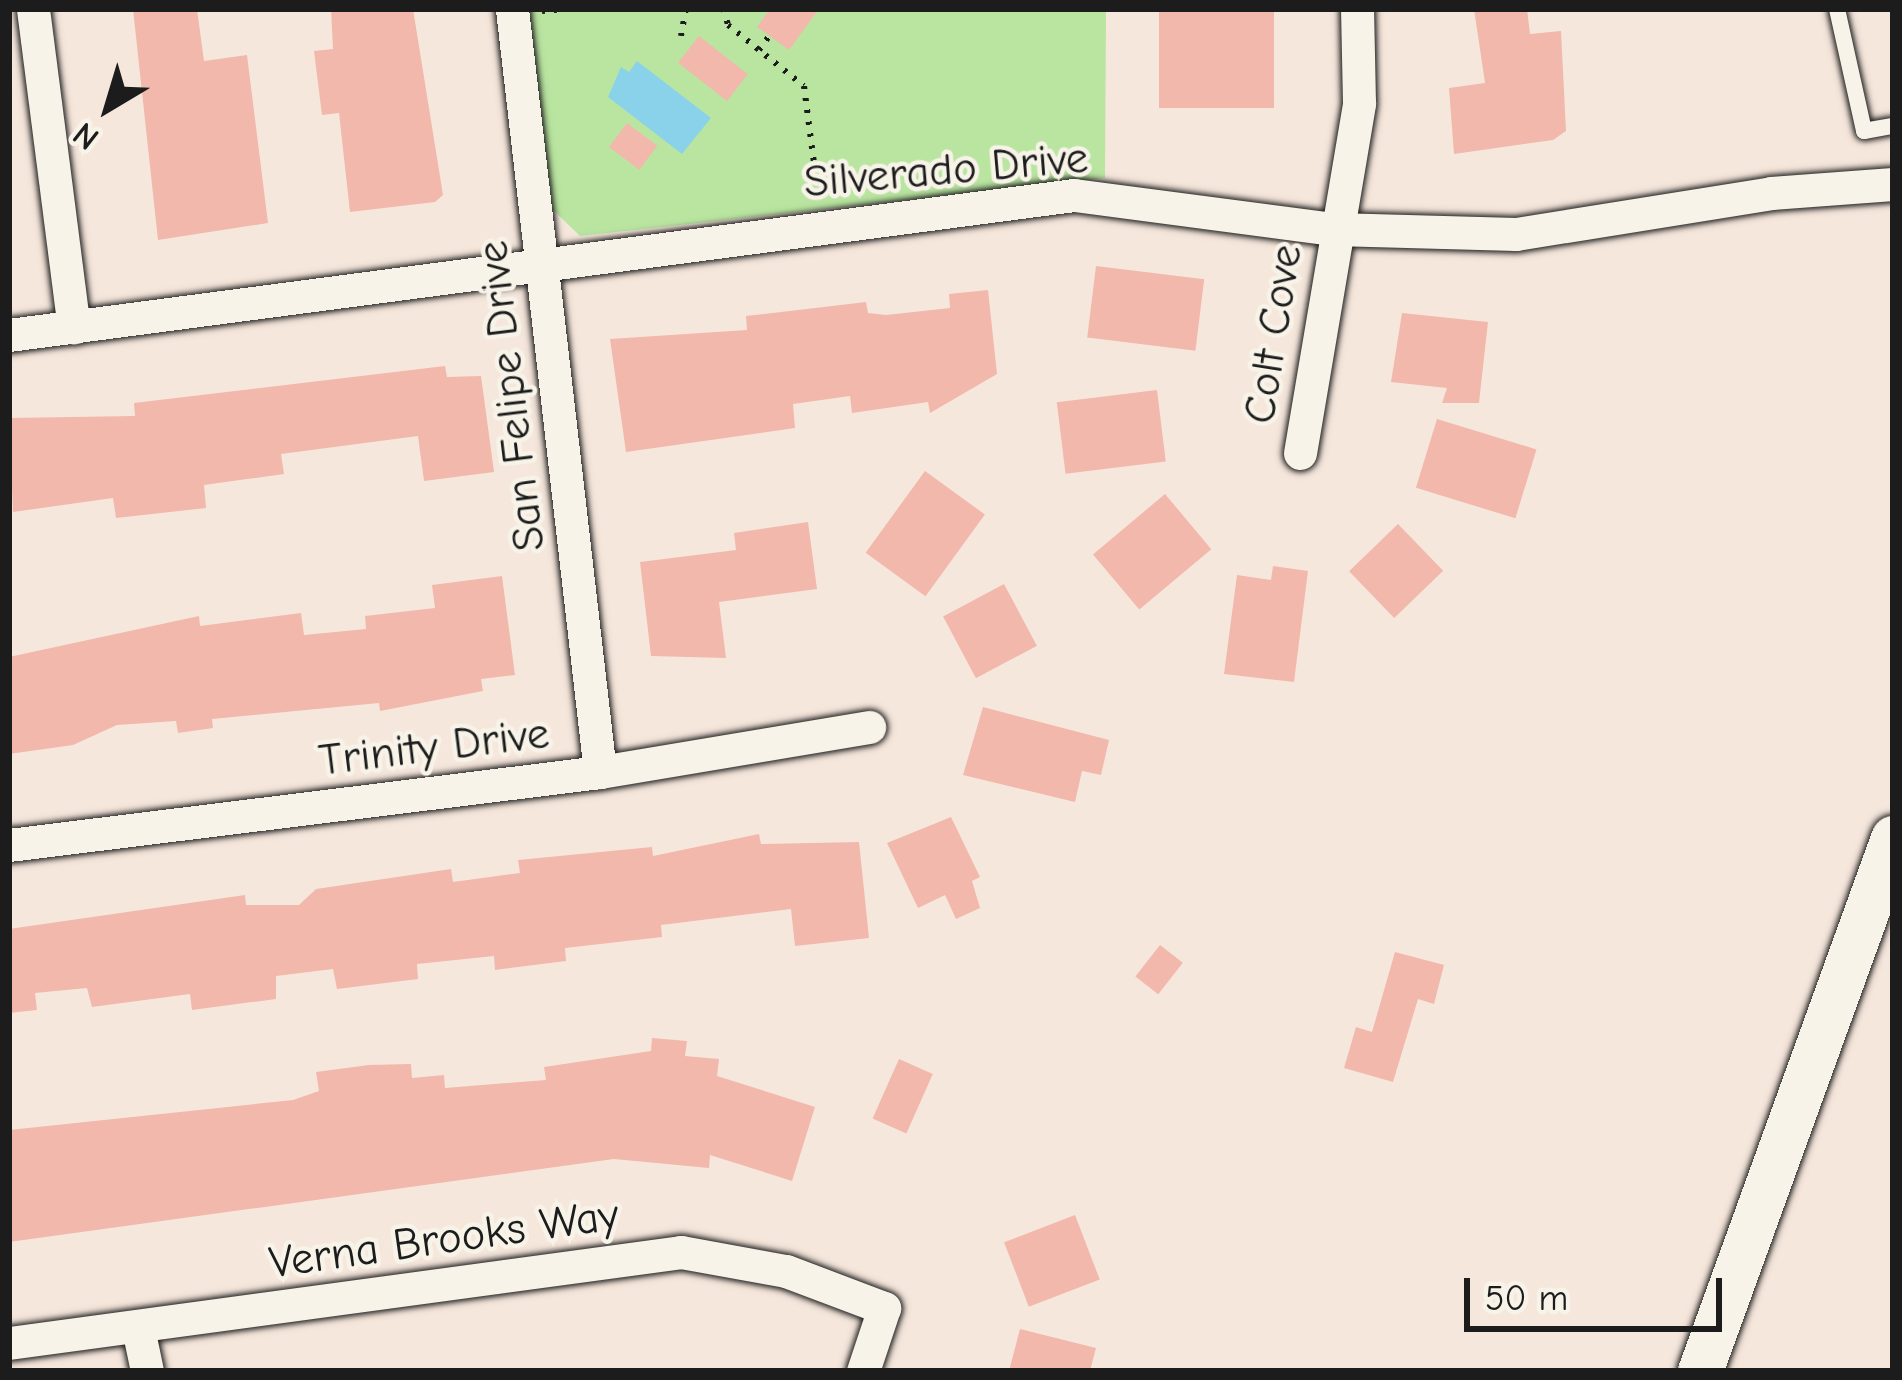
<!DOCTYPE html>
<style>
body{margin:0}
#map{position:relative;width:1902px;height:1380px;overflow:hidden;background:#f6e7dc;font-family:"Comic Neue",sans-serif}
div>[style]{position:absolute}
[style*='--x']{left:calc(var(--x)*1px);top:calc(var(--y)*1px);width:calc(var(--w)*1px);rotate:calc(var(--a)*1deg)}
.green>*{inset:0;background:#bae5a1}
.water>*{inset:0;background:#89d2ea}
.building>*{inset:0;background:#f2b8ac;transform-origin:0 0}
.path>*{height:6px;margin-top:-3px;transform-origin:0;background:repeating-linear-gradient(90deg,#1c1c1c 0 3px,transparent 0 12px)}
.roads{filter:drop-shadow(0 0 3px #1c1c1c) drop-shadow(0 0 3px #1c1c1c)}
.service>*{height:16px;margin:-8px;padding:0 8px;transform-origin:8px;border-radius:8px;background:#f7f3e8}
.minor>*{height:33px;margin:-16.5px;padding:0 16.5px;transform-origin:16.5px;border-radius:16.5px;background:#f7f3e8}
.secondary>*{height:45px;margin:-22.5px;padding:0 22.5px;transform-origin:22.5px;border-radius:22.5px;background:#f7f3e8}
span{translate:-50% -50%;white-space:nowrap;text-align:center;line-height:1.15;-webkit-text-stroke:9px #f7f3e8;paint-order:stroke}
.street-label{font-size:45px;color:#1c1c1c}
.frame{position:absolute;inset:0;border:12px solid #1c1c1c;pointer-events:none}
.north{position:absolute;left:48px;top:48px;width:120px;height:120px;-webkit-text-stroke:9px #f7f3e8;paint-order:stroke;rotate:218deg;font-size:33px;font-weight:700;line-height:48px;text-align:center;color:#1c1c1c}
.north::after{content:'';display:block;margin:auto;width:42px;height:54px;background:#1c1c1c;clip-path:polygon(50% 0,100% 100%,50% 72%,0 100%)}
.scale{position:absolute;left:1464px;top:1278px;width:258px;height:54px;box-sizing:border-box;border:6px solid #1c1c1c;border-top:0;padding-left:15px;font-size:36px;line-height:42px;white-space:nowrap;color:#1c1c1c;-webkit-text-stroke:9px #f7f3e8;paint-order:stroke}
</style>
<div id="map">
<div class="green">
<div style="clip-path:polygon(526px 9px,1106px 9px,1105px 178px,580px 236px,552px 209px)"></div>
</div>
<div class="water">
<div style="clip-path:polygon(637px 61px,711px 118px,682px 154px,608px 97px,621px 67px,629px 72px)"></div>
</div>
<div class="building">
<div style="clip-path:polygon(133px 9px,197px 9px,204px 61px,247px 55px,268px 223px,158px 240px)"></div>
<div style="clip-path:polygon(331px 9px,413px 9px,443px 195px,435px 202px,350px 212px,339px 113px,322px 115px,314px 51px,333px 49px)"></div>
<div style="clip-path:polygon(770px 9px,819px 9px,789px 50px,757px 27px)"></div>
<div style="left:1159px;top:9px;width:115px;height:99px"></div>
<div style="clip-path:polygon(1474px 9px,1527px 9px,1530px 34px,1561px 31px,1566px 131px,1553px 140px,1454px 154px,1449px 88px,1485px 83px)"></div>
<div style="left:699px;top:36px;width:62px;height:34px;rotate:38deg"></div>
<div style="left:627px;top:123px;width:38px;height:30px;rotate:37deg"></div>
<div style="left:1096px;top:266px;width:109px;height:72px;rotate:7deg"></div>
<div style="clip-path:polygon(988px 290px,997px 374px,930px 413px,928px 402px,852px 413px,850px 396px,793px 404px,795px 428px,626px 452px,610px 339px,747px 330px,746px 316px,866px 302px,868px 313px,886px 315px,950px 308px,949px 294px)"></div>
<div style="clip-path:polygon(1402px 313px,1488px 322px,1479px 403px,1442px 403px,1447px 388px,1391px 382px)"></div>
<div style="clip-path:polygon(445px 366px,447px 377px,481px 376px,494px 472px,424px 481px,418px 436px,281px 454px,284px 474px,204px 485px,206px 508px,116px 518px,113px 498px,13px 512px,9px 418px,135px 416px,134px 403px)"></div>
<div style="left:1157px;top:390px;width:72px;height:101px;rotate:83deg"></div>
<div style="left:1437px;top:419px;width:104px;height:72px;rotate:17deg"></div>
<div style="left:925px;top:471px;width:74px;height:101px;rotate:36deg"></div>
<div style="left:1165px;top:494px;width:72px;height:94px;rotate:50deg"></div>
<div style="clip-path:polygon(808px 522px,817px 589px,719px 602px,726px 658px,651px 656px,640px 562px,736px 550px,734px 533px)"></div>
<div style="left:1398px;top:524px;width:65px;height:68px;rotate:46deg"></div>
<div style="clip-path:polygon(1273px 566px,1308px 571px,1294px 682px,1224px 674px,1237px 575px,1271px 580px)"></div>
<div style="clip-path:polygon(502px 576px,515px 675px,481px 679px,483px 691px,380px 711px,379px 703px,212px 719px,213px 728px,178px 733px,176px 721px,117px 725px,73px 745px,9px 754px,9px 657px,199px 616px,200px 626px,301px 613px,304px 635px,366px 629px,365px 616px,435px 608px,432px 585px)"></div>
<div style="left:1004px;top:584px;width:70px;height:69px;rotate:62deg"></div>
<div style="clip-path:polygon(983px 707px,1109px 740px,1101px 775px,1082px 771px,1075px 802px,963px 775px)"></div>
<div style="clip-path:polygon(951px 817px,980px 877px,972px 881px,980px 908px,956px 919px,945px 895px,918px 908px,887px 843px)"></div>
<div style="clip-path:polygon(759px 834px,761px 844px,859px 842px,869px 938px,795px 946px,791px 909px,661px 925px,662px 937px,565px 948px,566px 961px,495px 970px,494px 956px,417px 964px,418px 979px,337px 989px,333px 969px,276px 976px,276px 999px,192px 1010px,190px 994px,92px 1007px,87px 988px,35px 993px,37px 1010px,9px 1013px,9px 929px,245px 895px,246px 905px,299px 905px,316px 889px,451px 869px,453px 882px,520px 873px,518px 860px,652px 847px,653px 856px)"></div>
<div style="left:1160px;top:945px;width:29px;height:40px;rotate:38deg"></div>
<div style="clip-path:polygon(1395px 952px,1444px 965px,1434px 1004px,1418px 999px,1393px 1082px,1344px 1068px,1356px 1027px,1372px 1032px)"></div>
<div style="clip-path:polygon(652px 1038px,687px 1041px,685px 1056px,719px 1059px,717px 1076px,815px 1107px,792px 1181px,710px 1155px,709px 1168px,614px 1159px,9px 1242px,9px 1130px,293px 1100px,319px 1091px,316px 1072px,369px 1065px,411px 1064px,412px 1078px,444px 1075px,445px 1088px,546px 1080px,544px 1067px,651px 1051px)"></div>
<div style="left:899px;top:1059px;width:37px;height:65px;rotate:24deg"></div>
<div style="left:1075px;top:1215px;width:69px;height:76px;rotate:69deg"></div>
<div style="clip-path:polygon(1020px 1329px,1096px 1348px,1090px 1371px,1009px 1371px)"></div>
</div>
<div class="path">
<div style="--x:724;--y:9;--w:16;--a:76"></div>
<div style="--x:728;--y:25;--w:97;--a:38.8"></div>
<div style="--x:804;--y:86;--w:109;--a:82.6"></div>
<div style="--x:542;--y:11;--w:21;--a:-5"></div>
<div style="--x:681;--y:36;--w:27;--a:-80"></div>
<div style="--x:759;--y:50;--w:17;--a:-54"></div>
<div style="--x:1892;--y:629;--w:1;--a:45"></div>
</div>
<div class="roads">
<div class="service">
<div style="--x:1837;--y:9;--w:125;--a:77.5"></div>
<div style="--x:1864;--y:131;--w:29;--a:-10"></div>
</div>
<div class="minor">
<div style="--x:33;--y:9;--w:321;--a:82.7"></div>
<div style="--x:512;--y:9;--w:768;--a:83.42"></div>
<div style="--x:9;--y:335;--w:1074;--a:-7.49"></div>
<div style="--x:1074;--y:195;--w:262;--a:7.5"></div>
<div style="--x:1334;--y:229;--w:182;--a:1.6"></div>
<div style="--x:1516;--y:234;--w:258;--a:-9.1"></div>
<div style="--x:1771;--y:193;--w:122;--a:-4.2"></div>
<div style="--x:1300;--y:453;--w:355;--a:-80.4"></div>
<div style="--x:1359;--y:103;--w:94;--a:-91.2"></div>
<div style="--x:9;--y:845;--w:595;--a:-7.04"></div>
<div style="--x:600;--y:772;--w:273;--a:-9.5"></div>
<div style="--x:138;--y:1328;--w:44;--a:78.2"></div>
<div style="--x:9;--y:1343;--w:678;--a:-7.71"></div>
<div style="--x:681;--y:1252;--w:107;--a:10.3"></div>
<div style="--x:786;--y:1271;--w:105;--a:20.7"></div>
<div style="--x:884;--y:1308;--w:66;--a:108.4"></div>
</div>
<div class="secondary">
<div style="--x:1700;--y:1371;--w:567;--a:-70.09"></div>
</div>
</div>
<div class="street-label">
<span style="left:946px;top:170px;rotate:-5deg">Silverado Drive</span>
<span style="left:1273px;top:334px;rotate:-81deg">Colt Cove</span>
<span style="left:511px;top:396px;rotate:-97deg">San Felipe Drive</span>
<span style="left:434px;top:747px;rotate:-7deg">Trinity Drive</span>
<span style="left:444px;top:1239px;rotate:-8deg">Verna Brooks Way</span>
</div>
<div class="frame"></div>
<div class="north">N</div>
<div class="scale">50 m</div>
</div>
